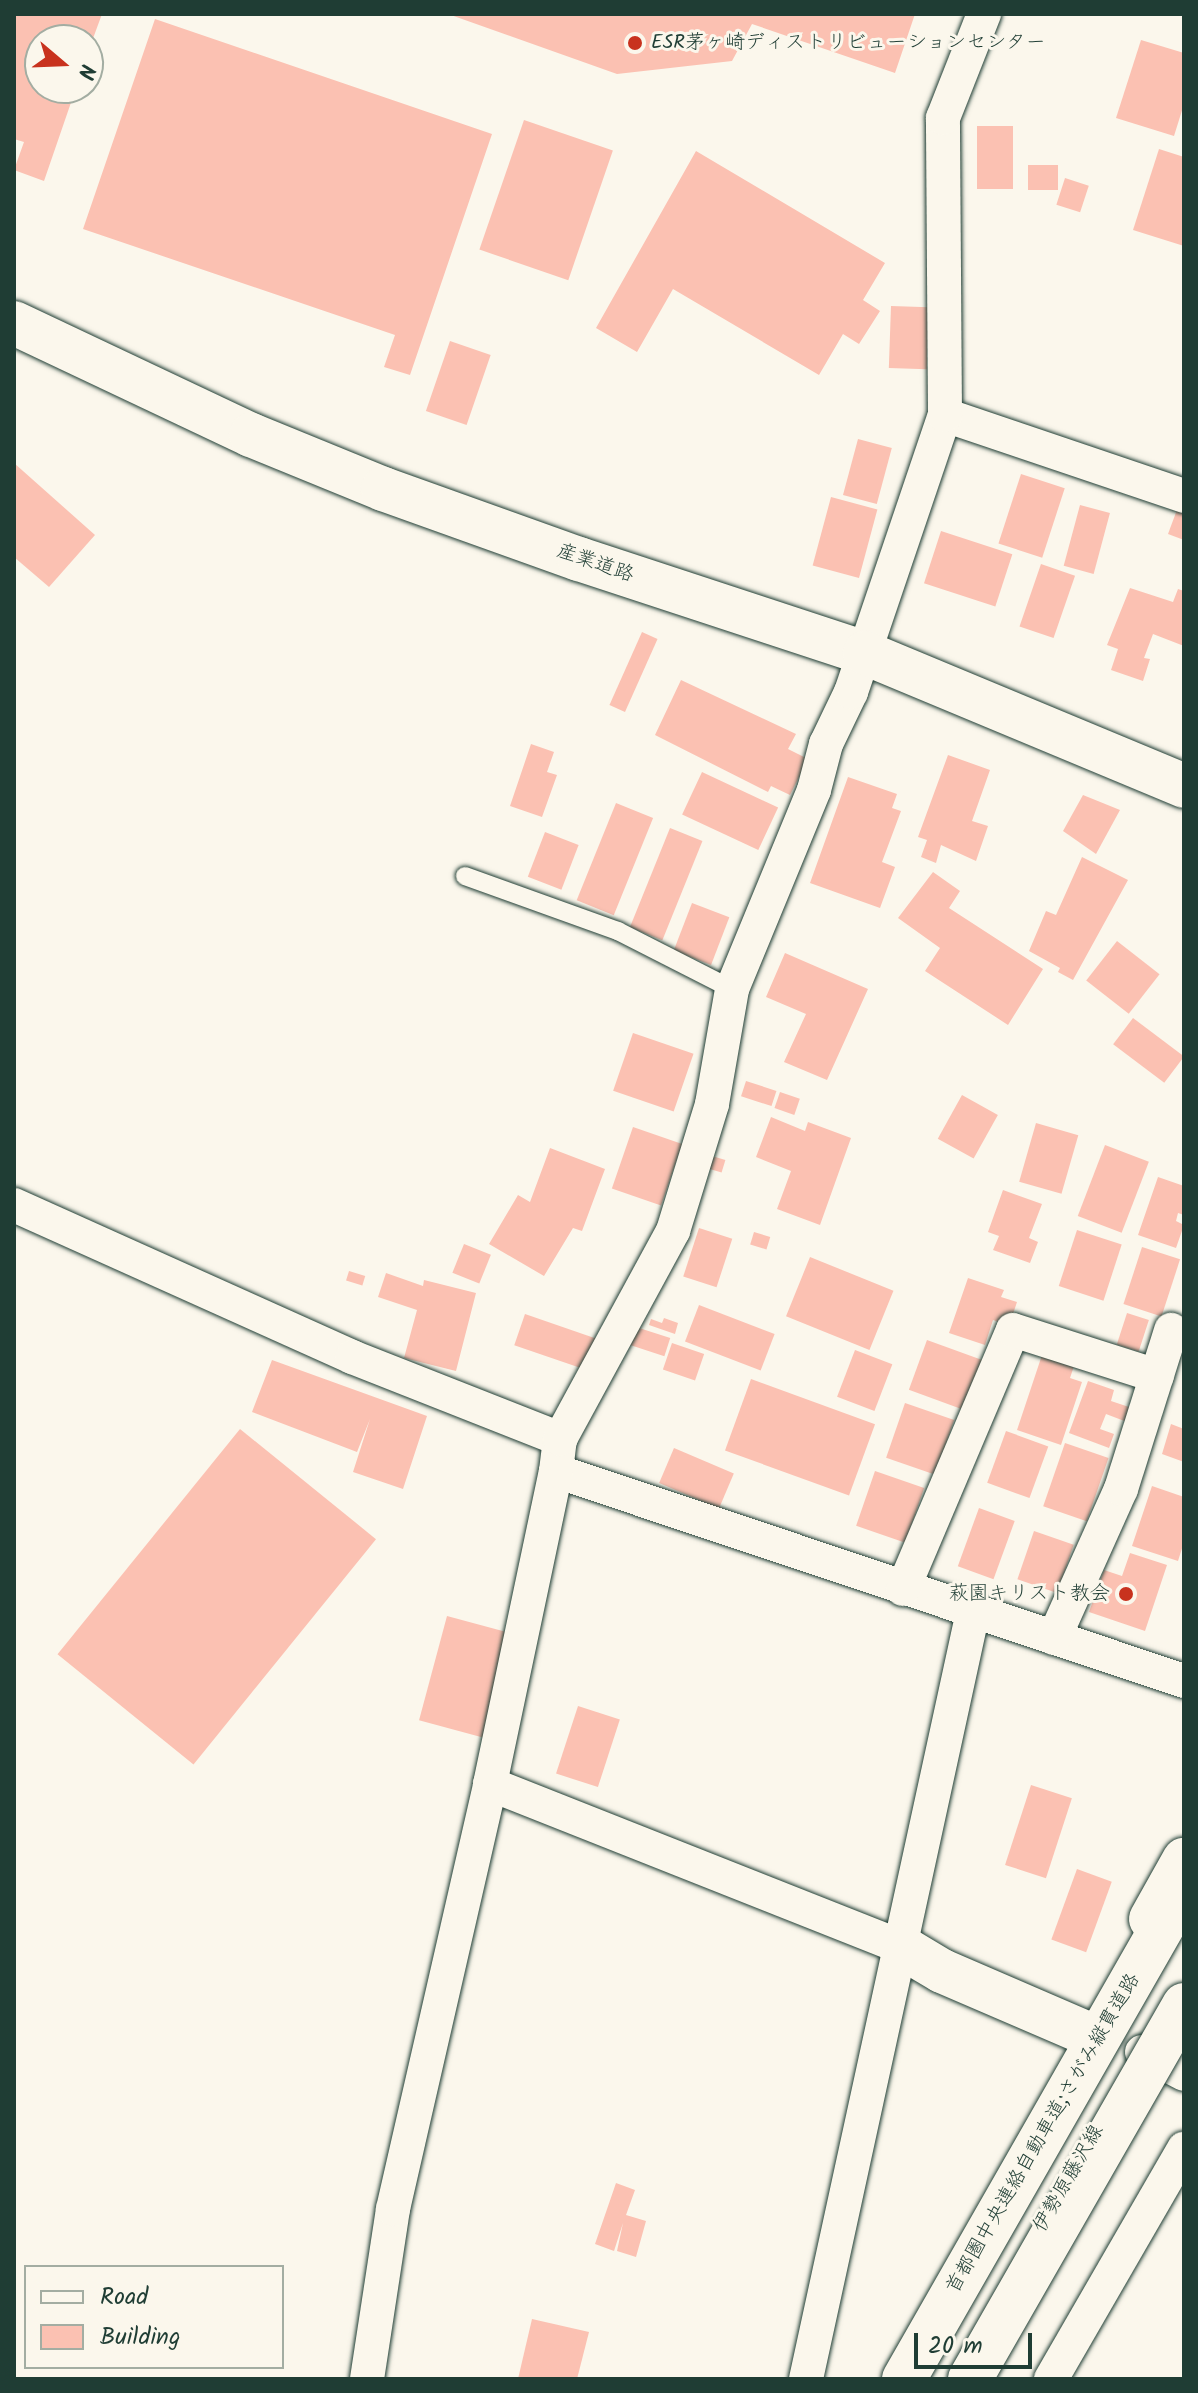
<!DOCTYPE html>
<meta charset="utf-8">
<style>
body{margin:0}
#map{position:relative;width:1198px;height:2393px;overflow:hidden;background:#fbf7ec;font-family:Kalam,"Klee One",sans-serif}
div>[style]{position:absolute}
[style*='--x']{left:calc(var(--x)*1px);top:calc(var(--y)*1px);width:calc(var(--w)*1px);rotate:calc(var(--a)*1deg)}
.building>*{inset:0;background:#fbc1b2;transform-origin:0 0}
.roads{filter:drop-shadow(0 0 2px #1f3d34) drop-shadow(0 0 2px #1f3d34)}
.service>*{height:18px;margin:-9px;padding:0 9px;transform-origin:9px;border-radius:9px;background:#fbf7ec}
.minor>*{height:34px;margin:-17px;padding:0 17px;transform-origin:17px;border-radius:17px;background:#fbf7ec}
.tertiary>*{height:44px;margin:-22px;padding:0 22px;transform-origin:22px;border-radius:22px;background:#fbf7ec}
.primary>*{height:44px;margin:-22px;padding:0 22px;transform-origin:22px;border-radius:22px;background:#fbf7ec}
.motorway>*{height:44px;margin:-22px;padding:0 22px;transform-origin:22px;border-radius:22px;background:#fbf7ec}
.bridges{filter:drop-shadow(0 0 2px #1f3d34) drop-shadow(0 0 2px #1f3d34)}
.motorway-bridge>*{height:44px;margin:-22px;padding:0 22px;transform-origin:22px;border-radius:22px;background:#fbf7ec}
.dots>*{width:22px;height:22px;translate:-50% -50%;box-sizing:border-box;border:4px solid #fbf7ec;border-radius:50%}
span{translate:-50% -50%;white-space:nowrap;text-align:center;line-height:1.15;-webkit-text-stroke:6px #fbf7ec;paint-order:stroke}
.poi-label{font-size:20px;color:#1f3d34}
.left{translate:0 -50%;text-align:left}
.right{translate:-100% -50%;text-align:right}
.street-label{font-size:20px;color:#1f3d34}
.frame{position:absolute;inset:0;border:16px solid #1f3d34;pointer-events:none}
.legend{position:absolute;left:24px;top:2265px;width:260px;height:104px;box-sizing:border-box;background:#fbf7ec;border:2px solid #a3ada2;margin:0;padding:10px 14px;list-style:none;font-size:24px;color:#1f3d34}
.legend li{display:flex;align-items:center;gap:16px;height:40px}
.legend b{width:40px;border:2px solid #a3ada2}
.north{position:absolute;left:24px;top:24px;width:80px;height:80px;box-sizing:border-box;background:#fbf7ec;border:2px solid #a3ada2;border-radius:50%;rotate:109deg;font-size:22px;font-weight:700;line-height:32px;text-align:center;color:#1f3d34}
.north::after{content:'';display:block;margin:auto;width:28px;height:36px;background:#c8321e;clip-path:polygon(50% 0,100% 100%,50% 72%,0 100%)}
.scale{position:absolute;left:914px;top:2333px;width:118px;height:36px;box-sizing:border-box;border:4px solid #1f3d34;border-top:0;padding-left:10px;font-size:24px;line-height:28px;white-space:nowrap;color:#1f3d34;-webkit-text-stroke:6px #fbf7ec;paint-order:stroke}
</style>
<div id="map">
<div class="building">
<div style="clip-path:polygon(14px 14px,102px 14px,88px 52px,88px 40px,40px 40px,40px 88px,76px 88px,44px 181px,14px 170px,24px 142px,14px 139px)"></div>
<div style="clip-path:polygon(448px 14px,915px 14px,895px 73px,752px 24px,732px 61px,617px 74px)"></div>
<div style="clip-path:polygon(155px 19px,492px 134px,410px 375px,384px 367px,395px 335px,83px 229px)"></div>
<div style="clip-path:polygon(1141px 40px,1184px 53px,1184px 104px,1174px 136px,1116px 118px)"></div>
<div style="left:524px;top:120px;width:94px;height:137px;rotate:19deg"></div>
<div style="left:977px;top:126px;width:36px;height:63px"></div>
<div style="clip-path:polygon(1159px 149px,1184px 157px,1184px 246px,1133px 230px)"></div>
<div style="clip-path:polygon(696px 151px,885px 263px,863px 300px,880px 311px,859px 344px,843px 334px,819px 375px,673px 289px,637px 352px,596px 328px)"></div>
<div style="left:1028px;top:165px;width:30px;height:25px"></div>
<div style="left:1065px;top:178px;width:25px;height:28px;rotate:18deg"></div>
<div style="left:891px;top:306px;width:38px;height:62px;rotate:2deg"></div>
<div style="left:450px;top:341px;width:43px;height:74px;rotate:19deg"></div>
<div style="left:858px;top:439px;width:35px;height:58px;rotate:15deg"></div>
<div style="clip-path:polygon(14px 463px,95px 535px,49px 587px,14px 557px)"></div>
<div style="left:1021px;top:474px;width:46px;height:73px;rotate:18deg"></div>
<div style="left:831px;top:497px;width:48px;height:71px;rotate:15deg"></div>
<div style="left:1080px;top:505px;width:31px;height:63px;rotate:15deg"></div>
<div style="clip-path:polygon(1178px 507px,1184px 509px,1184px 540px,1168px 534px)"></div>
<div style="left:941px;top:531px;width:75px;height:55px;rotate:18deg"></div>
<div style="left:1041px;top:564px;width:36px;height:66px;rotate:19deg"></div>
<div style="clip-path:polygon(1130px 588px,1173px 602px,1178px 589px,1184px 591px,1184px 646px,1153px 634px,1144px 658px,1150px 659px,1143px 681px,1111px 670px,1118px 649px,1107px 645px)"></div>
<div style="left:642px;top:632px;width:17px;height:80px;rotate:24deg"></div>
<div style="clip-path:polygon(681px 680px,796px 734px,788px 749px,808px 759px,790px 795px,771px 786px,768px 792px,655px 735px)"></div>
<div style="clip-path:polygon(531px 744px,554px 752px,547px 772px,557px 775px,542px 817px,510px 806px)"></div>
<div style="clip-path:polygon(948px 755px,990px 770px,972px 821px,988px 826px,976px 861px,941px 845px,936px 863px,921px 857px,927px 840px,918px 837px)"></div>
<div style="left:702px;top:772px;width:84px;height:47px;rotate:25deg"></div>
<div style="clip-path:polygon(848px 777px,897px 794px,892px 808px,901px 811px,882px 862px,895px 867px,880px 908px,810px 883px)"></div>
<div style="clip-path:polygon(1083px 795px,1120px 810px,1096px 854px,1063px 831px)"></div>
<div style="left:616px;top:803px;width:40px;height:105px;rotate:22deg"></div>
<div style="left:670px;top:828px;width:35px;height:107px;rotate:22deg"></div>
<div style="left:545px;top:832px;width:36px;height:48px;rotate:21deg"></div>
<div style="clip-path:polygon(1082px 857px,1128px 880px,1073px 980px,1058px 972px,1060px 968px,1029px 951px,1046px 911px,1056px 915px)"></div>
<div style="clip-path:polygon(933px 872px,960px 891px,949px 908px,1043px 969px,1008px 1025px,925px 971px,940px 948px,898px 918px)"></div>
<div style="left:692px;top:903px;width:40px;height:51px;rotate:21deg"></div>
<div style="left:1117px;top:941px;width:54px;height:50px;rotate:38deg"></div>
<div style="clip-path:polygon(785px 953px,868px 989px,827px 1080px,784px 1062px,806px 1014px,766px 997px)"></div>
<div style="left:1133px;top:1018px;width:64px;height:33px;rotate:37deg"></div>
<div style="left:633px;top:1033px;width:64px;height:61px;rotate:19deg"></div>
<div style="left:746px;top:1081px;width:32px;height:16px;rotate:18deg"></div>
<div style="left:780px;top:1092px;width:21px;height:17px;rotate:19deg"></div>
<div style="left:962px;top:1095px;width:41px;height:50px;rotate:29deg"></div>
<div style="clip-path:polygon(771px 1117px,805px 1131px,808px 1122px,851px 1138px,820px 1225px,777px 1209px,791px 1171px,756px 1157px)"></div>
<div style="left:1036px;top:1123px;width:44px;height:61px;rotate:16deg"></div>
<div style="left:633px;top:1127px;width:52px;height:65px;rotate:19deg"></div>
<div style="left:1105px;top:1145px;width:47px;height:76px;rotate:21deg"></div>
<div style="clip-path:polygon(550px 1148px,605px 1169px,582px 1231px,573px 1228px,544px 1276px,489px 1244px,518px 1195px,530px 1202px)"></div>
<div style="left:712px;top:1156px;width:14px;height:13px;rotate:17deg"></div>
<div style="clip-path:polygon(1158px 1177px,1184px 1186px,1184px 1215px,1178px 1213px,1176px 1221px,1184px 1225px,1176px 1248px,1138px 1235px)"></div>
<div style="clip-path:polygon(1003px 1190px,1042px 1204px,1029px 1238px,1038px 1242px,1030px 1263px,993px 1250px,999px 1236px,988px 1232px)"></div>
<div style="left:699px;top:1228px;width:35px;height:51px;rotate:18deg"></div>
<div style="left:1077px;top:1230px;width:47px;height:59px;rotate:18deg"></div>
<div style="left:754px;top:1232px;width:17px;height:13px;rotate:17deg"></div>
<div style="left:464px;top:1244px;width:29px;height:31px;rotate:22deg"></div>
<div style="left:1142px;top:1247px;width:40px;height:60px;rotate:18deg"></div>
<div style="left:810px;top:1257px;width:90px;height:64px;rotate:22deg"></div>
<div style="left:349px;top:1271px;width:17px;height:10px;rotate:17deg"></div>
<div style="clip-path:polygon(386px 1273px,423px 1286px,424px 1280px,476px 1293px,456px 1371px,404px 1358px,417px 1310px,378px 1297px)"></div>
<div style="clip-path:polygon(968px 1278px,1004px 1290px,1001px 1297px,1017px 1302px,1009px 1326px,993px 1320px,985px 1345px,949px 1333px)"></div>
<div style="left:699px;top:1305px;width:81px;height:39px;rotate:21deg"></div>
<div style="left:1127px;top:1313px;width:23px;height:33px;rotate:18deg"></div>
<div style="left:525px;top:1314px;width:78px;height:33px;rotate:19deg"></div>
<div style="clip-path:polygon(664px 1318px,678px 1323px,675px 1334px,649px 1325px,651px 1319px,662px 1323px)"></div>
<div style="left:636px;top:1327px;width:36px;height:19px;rotate:18deg"></div>
<div style="left:927px;top:1340px;width:66px;height:53px;rotate:20deg"></div>
<div style="left:672px;top:1343px;width:34px;height:28px;rotate:19deg"></div>
<div style="left:855px;top:1350px;width:40px;height:50px;rotate:21deg"></div>
<div style="clip-path:polygon(1042px 1355px,1074px 1366px,1070px 1378px,1082px 1382px,1061px 1445px,1017px 1430px)"></div>
<div style="clip-path:polygon(272px 1360px,427px 1416px,403px 1489px,353px 1472px,370px 1419px,357px 1452px,252px 1412px)"></div>
<div style="left:751px;top:1379px;width:132px;height:76px;rotate:20deg"></div>
<div style="clip-path:polygon(1088px 1381px,1114px 1390px,1111px 1401px,1132px 1408px,1127px 1422px,1106px 1414px,1100px 1429px,1114px 1434px,1109px 1448px,1069px 1433px)"></div>
<div style="left:905px;top:1403px;width:52px;height:58px;rotate:19deg"></div>
<div style="clip-path:polygon(1171px 1424px,1184px 1429px,1184px 1462px,1162px 1454px)"></div>
<div style="left:240px;top:1429px;width:175px;height:290px;rotate:39deg"></div>
<div style="left:1006px;top:1431px;width:45px;height:55px;rotate:20deg"></div>
<div style="left:1065px;top:1443px;width:46px;height:67px;rotate:19deg"></div>
<div style="left:674px;top:1448px;width:65px;height:38px;rotate:23deg"></div>
<div style="left:875px;top:1471px;width:52px;height:58px;rotate:19deg"></div>
<div style="clip-path:polygon(1152px 1486px,1184px 1497px,1184px 1542px,1178px 1561px,1132px 1546px)"></div>
<div style="left:979px;top:1508px;width:38px;height:62px;rotate:20deg"></div>
<div style="left:1034px;top:1531px;width:42px;height:51px;rotate:19deg"></div>
<div style="clip-path:polygon(1130px 1553px,1167px 1565px,1145px 1631px,1089px 1612px,1104px 1570px,1122px 1576px)"></div>
<div style="left:447px;top:1616px;width:66px;height:108px;rotate:15deg"></div>
<div style="left:578px;top:1706px;width:44px;height:71px;rotate:18deg"></div>
<div style="left:1031px;top:1785px;width:43px;height:84px;rotate:18deg"></div>
<div style="left:1077px;top:1869px;width:37px;height:75px;rotate:20deg"></div>
<div style="clip-path:polygon(616px 2183px,635px 2190px,626px 2215px,646px 2221px,636px 2257px,617px 2251px,623px 2223px,614px 2251px,595px 2244px)"></div>
<div style="clip-path:polygon(532px 2319px,589px 2332px,577px 2379px,518px 2379px)"></div>
</div>
<div class="roads">
<div class="service">
<div style="--x:465;--y:876;--w:163;--a:19.8"></div>
<div style="--x:618;--y:931;--w:128;--a:27"></div>
</div>
<div class="minor">
<div style="--x:945;--y:415;--w:252;--a:18.7"></div>
<div style="--x:14;--y:1205;--w:371;--a:24.2"></div>
<div style="--x:352;--y:1357;--w:224;--a:21.5"></div>
<div style="--x:556;--y:1471;--w:662;--a:18.49"></div>
<div style="--x:903;--y:1589;--w:281;--a:-67"></div>
<div style="--x:1013;--y:1330;--w:151;--a:17.7"></div>
<div style="--x:1054;--y:1638;--w:163;--a:-65.8"></div>
<div style="--x:1121;--y:1489;--w:167;--a:-72.5"></div>
<div style="--x:490;--y:1784;--w:441;--a:21.6"></div>
<div style="--x:1142;--y:2052;--w:47;--a:27.6"></div>
<div style="--x:367;--y:2379;--w:172;--a:-81.3"></div>
<div style="--x:393;--y:2209;--w:436;--a:-77.1"></div>
<div style="--x:490;--y:1784;--w:320;--a:-78.1"></div>
<div style="--x:556;--y:1471;--w:32;--a:-83"></div>
<div style="--x:560;--y:1439;--w:237;--a:-61.5"></div>
<div style="--x:673;--y:1231;--w:133;--a:-72.9"></div>
<div style="--x:712;--y:1104;--w:117;--a:-80.1"></div>
<div style="--x:732;--y:989;--w:215;--a:-67.6"></div>
<div style="--x:814;--y:790;--w:48;--a:-75.4"></div>
<div style="--x:826;--y:744;--w:58;--a:-64.3"></div>
<div style="--x:851;--y:692;--w:293;--a:-71.3"></div>
<div style="--x:945;--y:415;--w:297;--a:-90.4"></div>
<div style="--x:943;--y:118;--w:112;--a:-68.5"></div>
<div style="--x:806;--y:2379;--w:785;--a:-77.72"></div>
<div style="--x:1051;--y:2379;--w:266;--a:-60"></div>
</div>
<div class="tertiary">
<div style="--x:900;--y:1946;--w:49;--a:30.8"></div>
<div style="--x:942;--y:1971;--w:157;--a:23.3"></div>
</div>
<div class="primary">
<div style="--x:14;--y:323;--w:262;--a:25.3"></div>
<div style="--x:251;--y:435;--w:143;--a:22.2"></div>
<div style="--x:383;--y:489;--w:208;--a:19.7"></div>
<div style="--x:579;--y:559;--w:301;--a:18.2"></div>
<div style="--x:865;--y:653;--w:346;--a:22.6"></div>
<div style="--x:1151;--y:1919;--w:68;--a:-60.8"></div>
</div>
<div class="motorway">
<div style="--x:904;--y:2379;--w:564;--a:-60.26"></div>
</div>
</div>
<div class="bridges">
<div class="motorway-bridge">
<div style="--x:970;--y:2379;--w:431;--a:-60.2"></div>
</div>
</div>
<div class="dots">
<div style="left:635px;top:43px;background:#c8321e"></div>
<div style="left:1126px;top:1594px;background:#c8321e"></div>
</div>
<div class="poi-label">
<span class="left" style="left:651px;top:43px">ESR茅ヶ崎ディストリビューションセンター</span>
<span class="right" style="left:1110px;top:1594px">萩園キリスト教会</span>
</div>
<div class="street-label">
<span style="left:595px;top:564px;rotate:19deg">産業道路</span>
<span style="left:1044px;top:2134px;rotate:-60deg">首都圏中央連絡自動車道;さがみ縦貫道路</span>
<span style="left:1069px;top:2179px;rotate:-60deg">伊勢原藤沢線</span>
</div>
<div class="frame"></div>
<ul class="legend">
<li><b style="height:10px;background:#fbf7ec"></b>Road</li>
<li><b style="height:22px;background:#fbc1b2"></b>Building</li>
</ul>
<div class="north">N</div>
<div class="scale">20 m</div>
</div>
